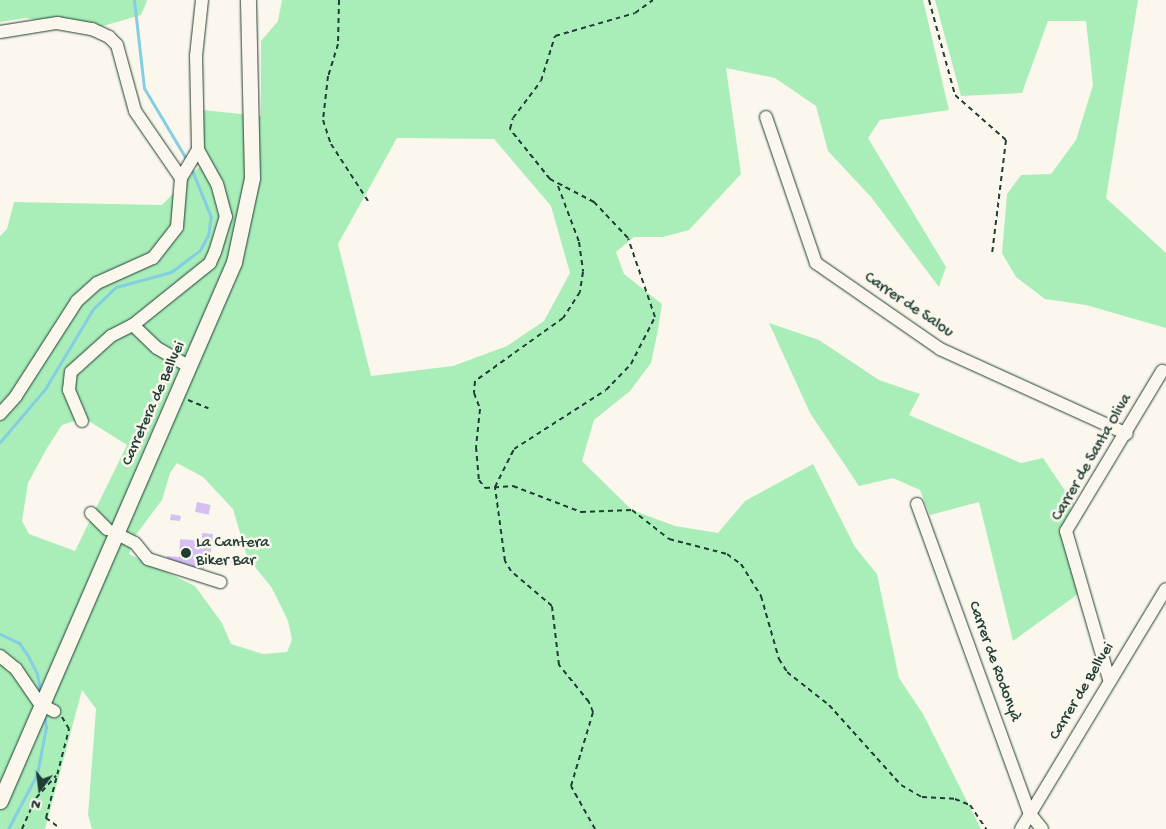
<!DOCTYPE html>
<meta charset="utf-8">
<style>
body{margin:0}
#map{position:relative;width:1166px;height:829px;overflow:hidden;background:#fbf7ec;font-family:"Gochi Hand",sans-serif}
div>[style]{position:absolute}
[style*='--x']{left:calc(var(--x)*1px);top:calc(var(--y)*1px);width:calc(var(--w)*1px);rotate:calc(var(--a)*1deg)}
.green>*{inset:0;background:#a9eeb9}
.stream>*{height:3px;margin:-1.5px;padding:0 1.5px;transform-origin:1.5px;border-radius:1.5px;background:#83cee3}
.building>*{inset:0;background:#d4c1f2;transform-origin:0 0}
.path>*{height:2px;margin-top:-1px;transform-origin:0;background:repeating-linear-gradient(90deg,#1f3d34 0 5px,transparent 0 9px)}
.roads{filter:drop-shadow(0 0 1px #1f3d34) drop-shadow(0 0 1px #1f3d34)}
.minor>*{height:12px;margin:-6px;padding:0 6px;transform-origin:6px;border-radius:6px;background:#fbf7ec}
.major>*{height:15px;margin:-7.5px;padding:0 7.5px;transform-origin:7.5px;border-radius:7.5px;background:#fbf7ec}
.dots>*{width:14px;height:14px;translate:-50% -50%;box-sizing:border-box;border:2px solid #fbf7ec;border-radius:50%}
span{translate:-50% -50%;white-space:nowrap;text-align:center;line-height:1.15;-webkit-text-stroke:5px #fbf7ec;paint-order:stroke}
.street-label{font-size:16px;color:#1f3d34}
.poi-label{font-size:16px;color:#1f3d34}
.left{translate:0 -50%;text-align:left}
.north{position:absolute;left:15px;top:764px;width:50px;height:50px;-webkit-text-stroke:4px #fbf7ec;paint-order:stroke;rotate:195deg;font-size:14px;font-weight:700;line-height:20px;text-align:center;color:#1f3d34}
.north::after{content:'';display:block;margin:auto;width:18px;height:22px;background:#1f3d34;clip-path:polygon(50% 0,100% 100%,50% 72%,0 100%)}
</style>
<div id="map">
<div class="green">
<div style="clip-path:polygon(0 0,146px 0,147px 1px,141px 15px,89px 30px,26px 18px,0 22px)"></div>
<div style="clip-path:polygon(evenodd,282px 0,923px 0,949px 110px,880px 120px,868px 138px,946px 267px,939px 287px,871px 197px,828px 151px,816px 106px,775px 78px,726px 68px,741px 174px,689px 230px,663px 237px,634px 237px,616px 252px,624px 274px,662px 304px,658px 330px,651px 363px,630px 391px,594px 420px,582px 461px,632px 510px,675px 526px,718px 533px,745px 501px,813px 464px,855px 547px,877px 574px,899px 678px,923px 714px,981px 829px,92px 829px,88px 815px,96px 709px,82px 690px,45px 829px,0 829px,0 236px,7px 229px,14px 202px,162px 205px,200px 166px,203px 110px,261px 116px,261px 41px,278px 21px,282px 0,397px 138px,494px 139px,551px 206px,570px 273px,544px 321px,507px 346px,453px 366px,371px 376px,338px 244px,397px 138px,282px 0,84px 418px,127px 445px,75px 551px,29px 534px,22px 521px,28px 483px,47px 448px,62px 425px,84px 418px,282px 0,177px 463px,203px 477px,233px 509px,247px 557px,272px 588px,288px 621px,292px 640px,287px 652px,263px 654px,231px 644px,222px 623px,195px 586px,129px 554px,135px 536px,162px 500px,170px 473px,177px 463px)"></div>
<div style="clip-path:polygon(935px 0,1138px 0,1106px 198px,1166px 253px,1166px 328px,1086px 305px,1045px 299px,1016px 277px,1002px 253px,1007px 194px,1021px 175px,1051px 174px,1076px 140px,1093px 85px,1086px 21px,1048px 21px,1022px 93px,961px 96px)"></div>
<div style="clip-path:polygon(769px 323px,819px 340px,879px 380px,920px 394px,909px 415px,1021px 463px,1043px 458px,1074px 504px,1060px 529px,1078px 594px,1013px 641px,979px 502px,930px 515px,920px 490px,893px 478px,859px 486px,810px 413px)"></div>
</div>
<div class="stream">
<div style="--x:134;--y:0;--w:89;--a:83.5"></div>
<div style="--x:144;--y:88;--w:84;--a:59.2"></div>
<div style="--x:0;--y:442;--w:70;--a:-49.7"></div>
<div style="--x:45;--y:389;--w:93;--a:-59"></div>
<div style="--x:93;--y:309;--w:32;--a:-44"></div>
<div style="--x:116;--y:287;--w:57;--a:-15.3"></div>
<div style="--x:171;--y:272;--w:36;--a:-37"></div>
<div style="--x:200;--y:250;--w:17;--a:-62"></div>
<div style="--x:208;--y:235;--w:18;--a:-81"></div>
<div style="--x:211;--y:217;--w:53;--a:-112.2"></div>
<div style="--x:0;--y:634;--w:21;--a:25"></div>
<div style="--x:19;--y:643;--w:14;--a:54"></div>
<div style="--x:27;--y:654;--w:22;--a:63"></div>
<div style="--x:37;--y:674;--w:20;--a:79"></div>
<div style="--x:8;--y:829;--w:62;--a:-62.2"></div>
<div style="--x:37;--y:774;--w:48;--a:-79.2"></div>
<div style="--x:46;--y:727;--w:12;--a:-99"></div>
</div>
<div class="building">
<div style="left:197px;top:502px;width:14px;height:10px;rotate:12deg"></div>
<div style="clip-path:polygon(171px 514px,181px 516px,180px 521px,170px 520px)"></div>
<div style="clip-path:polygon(202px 533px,213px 534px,211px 552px,205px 551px,204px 569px,166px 563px,167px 556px,179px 557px,180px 539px,202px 541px)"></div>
<div style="left:235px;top:555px;width:10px;height:7px;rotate:61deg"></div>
</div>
<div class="path">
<div style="--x:339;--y:0;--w:44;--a:91.3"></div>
<div style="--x:338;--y:44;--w:34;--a:107"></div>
<div style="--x:328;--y:76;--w:44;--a:96.5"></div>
<div style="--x:323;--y:120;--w:25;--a:72"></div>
<div style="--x:331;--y:144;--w:68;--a:57"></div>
<div style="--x:929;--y:0;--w:98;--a:74.7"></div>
<div style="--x:955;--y:95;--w:68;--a:41.4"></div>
<div style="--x:1006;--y:140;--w:115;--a:97"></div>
<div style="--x:558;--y:186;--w:60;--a:69.4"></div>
<div style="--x:579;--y:242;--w:30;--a:82"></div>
<div style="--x:583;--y:272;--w:20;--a:99"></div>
<div style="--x:580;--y:292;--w:31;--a:123"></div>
<div style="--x:563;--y:318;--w:108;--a:144.4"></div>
<div style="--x:475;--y:381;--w:12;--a:95"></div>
<div style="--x:474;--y:393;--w:17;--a:69"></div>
<div style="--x:480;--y:409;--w:38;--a:96"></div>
<div style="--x:476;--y:447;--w:33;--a:85"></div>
<div style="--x:479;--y:480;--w:10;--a:53"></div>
<div style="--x:485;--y:488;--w:28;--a:-4"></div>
<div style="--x:513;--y:486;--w:73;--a:20.9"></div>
<div style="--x:581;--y:512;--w:51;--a:-2.2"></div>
<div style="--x:632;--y:510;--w:47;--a:38.1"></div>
<div style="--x:669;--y:539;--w:60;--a:14.5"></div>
<div style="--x:727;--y:554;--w:17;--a:36"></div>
<div style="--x:741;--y:564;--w:38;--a:58"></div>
<div style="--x:761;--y:596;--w:66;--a:74.1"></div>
<div style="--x:779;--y:659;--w:15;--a:58"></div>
<div style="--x:787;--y:672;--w:53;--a:38.2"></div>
<div style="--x:829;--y:705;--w:108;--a:48"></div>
<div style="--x:901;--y:785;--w:24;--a:30"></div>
<div style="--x:922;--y:797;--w:33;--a:3"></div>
<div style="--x:955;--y:799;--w:16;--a:22"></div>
<div style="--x:970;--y:805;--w:29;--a:56"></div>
<div style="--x:188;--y:400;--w:22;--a:22"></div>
<div style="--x:57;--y:826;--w:14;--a:-144"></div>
<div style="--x:46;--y:818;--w:92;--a:-75.5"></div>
<div style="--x:69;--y:729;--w:14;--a:-120"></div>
<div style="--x:22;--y:829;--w:34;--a:-66"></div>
<div style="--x:36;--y:798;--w:30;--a:-48"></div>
<div style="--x:595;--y:829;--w:49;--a:-119.2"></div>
<div style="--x:571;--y:786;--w:77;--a:-73.4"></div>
<div style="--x:593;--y:712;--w:11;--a:-112"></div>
<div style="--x:589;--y:702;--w:48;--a:-129"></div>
<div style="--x:559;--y:665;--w:59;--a:-96.8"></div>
<div style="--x:552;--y:606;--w:54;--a:-139.5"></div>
<div style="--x:511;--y:571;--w:12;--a:-121"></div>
<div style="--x:505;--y:561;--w:75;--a:-97.7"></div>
<div style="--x:495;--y:487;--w:42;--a:-63.4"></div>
<div style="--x:514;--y:449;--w:109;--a:-32.7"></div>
<div style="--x:606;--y:390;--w:36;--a:-46"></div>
<div style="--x:631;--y:364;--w:53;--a:-62.9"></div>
<div style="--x:655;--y:317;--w:83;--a:-108.9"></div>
<div style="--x:628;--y:238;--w:50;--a:-133.4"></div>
<div style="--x:594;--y:202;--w:50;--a:-152.4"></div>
<div style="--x:550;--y:179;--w:64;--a:-128.7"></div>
<div style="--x:510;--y:129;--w:11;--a:-75"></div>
<div style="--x:513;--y:118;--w:46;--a:-52.9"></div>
<div style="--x:541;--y:81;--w:47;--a:-72.7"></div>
<div style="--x:555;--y:36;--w:83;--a:-16"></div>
<div style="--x:635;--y:13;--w:22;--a:-36"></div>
</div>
<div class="roads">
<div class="minor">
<div style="--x:0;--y:32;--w:58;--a:-9"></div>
<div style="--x:57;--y:23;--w:36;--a:10"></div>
<div style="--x:92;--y:29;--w:19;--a:25"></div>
<div style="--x:109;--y:37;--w:11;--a:45"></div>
<div style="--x:117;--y:45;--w:68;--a:74.7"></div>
<div style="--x:135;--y:111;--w:81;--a:55.5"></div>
<div style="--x:766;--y:117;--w:154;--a:71.1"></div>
<div style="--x:816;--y:263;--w:151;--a:34.7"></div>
<div style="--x:940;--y:349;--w:205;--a:24.4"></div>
<div style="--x:133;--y:325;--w:99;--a:-38.8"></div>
<div style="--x:210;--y:263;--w:12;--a:-66"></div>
<div style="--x:215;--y:252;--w:37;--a:-73"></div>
<div style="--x:226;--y:217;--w:34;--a:-105"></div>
<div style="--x:217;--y:184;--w:39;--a:-119"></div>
<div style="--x:0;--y:414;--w:24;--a:-48"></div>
<div style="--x:16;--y:396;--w:113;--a:-57.3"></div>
<div style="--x:77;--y:301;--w:27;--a:-42"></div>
<div style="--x:97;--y:283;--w:61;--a:-24.1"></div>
<div style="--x:153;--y:258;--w:39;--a:-52"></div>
<div style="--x:177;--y:227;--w:49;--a:-85.3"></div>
<div style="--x:181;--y:178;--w:33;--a:-59"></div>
<div style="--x:198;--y:150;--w:94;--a:-91.2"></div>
<div style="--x:196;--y:56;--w:56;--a:-83.9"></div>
<div style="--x:82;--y:421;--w:34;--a:-113"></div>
<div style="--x:69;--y:390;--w:18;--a:-84"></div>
<div style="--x:71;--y:372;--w:54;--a:-42"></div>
<div style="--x:111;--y:336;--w:25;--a:-27"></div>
<div style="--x:133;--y:325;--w:33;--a:44"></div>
<div style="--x:157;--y:348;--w:38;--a:30"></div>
<div style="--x:917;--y:504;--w:330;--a:70"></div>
<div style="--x:1030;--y:814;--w:19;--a:51"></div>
<div style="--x:91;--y:513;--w:23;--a:45"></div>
<div style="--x:123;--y:537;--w:13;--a:27"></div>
<div style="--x:135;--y:543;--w:21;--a:51"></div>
<div style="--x:148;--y:559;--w:76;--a:17.7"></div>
<div style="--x:0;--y:656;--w:21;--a:39"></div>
<div style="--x:16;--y:669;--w:42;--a:55.6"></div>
<div style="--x:40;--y:704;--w:16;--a:27"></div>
<div style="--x:1109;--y:679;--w:154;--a:-106.2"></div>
<div style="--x:1066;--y:531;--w:187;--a:-59"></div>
<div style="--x:1021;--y:829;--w:280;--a:-58.9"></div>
</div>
<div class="major">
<div style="--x:0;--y:801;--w:588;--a:-66.53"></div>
<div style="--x:234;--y:262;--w:86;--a:-77.9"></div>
<div style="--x:252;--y:178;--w:178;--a:-91.3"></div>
</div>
</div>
<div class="dots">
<div style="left:186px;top:553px;background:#1f3d34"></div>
</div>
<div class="street-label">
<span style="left:908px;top:306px;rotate:34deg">Carrer de Salou</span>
<span style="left:155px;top:404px;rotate:-66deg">Carretera de Bellvei</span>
<span style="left:1093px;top:458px;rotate:-60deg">Carrer de Santa Oliva</span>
<span style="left:993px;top:662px;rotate:70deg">Carrer de Rodonyà</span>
<span style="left:1083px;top:692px;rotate:-59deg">Carrer de Bellvei</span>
</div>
<div class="poi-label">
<span class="left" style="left:196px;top:553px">La Cantera<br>Biker Bar</span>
</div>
<div class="north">N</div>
</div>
